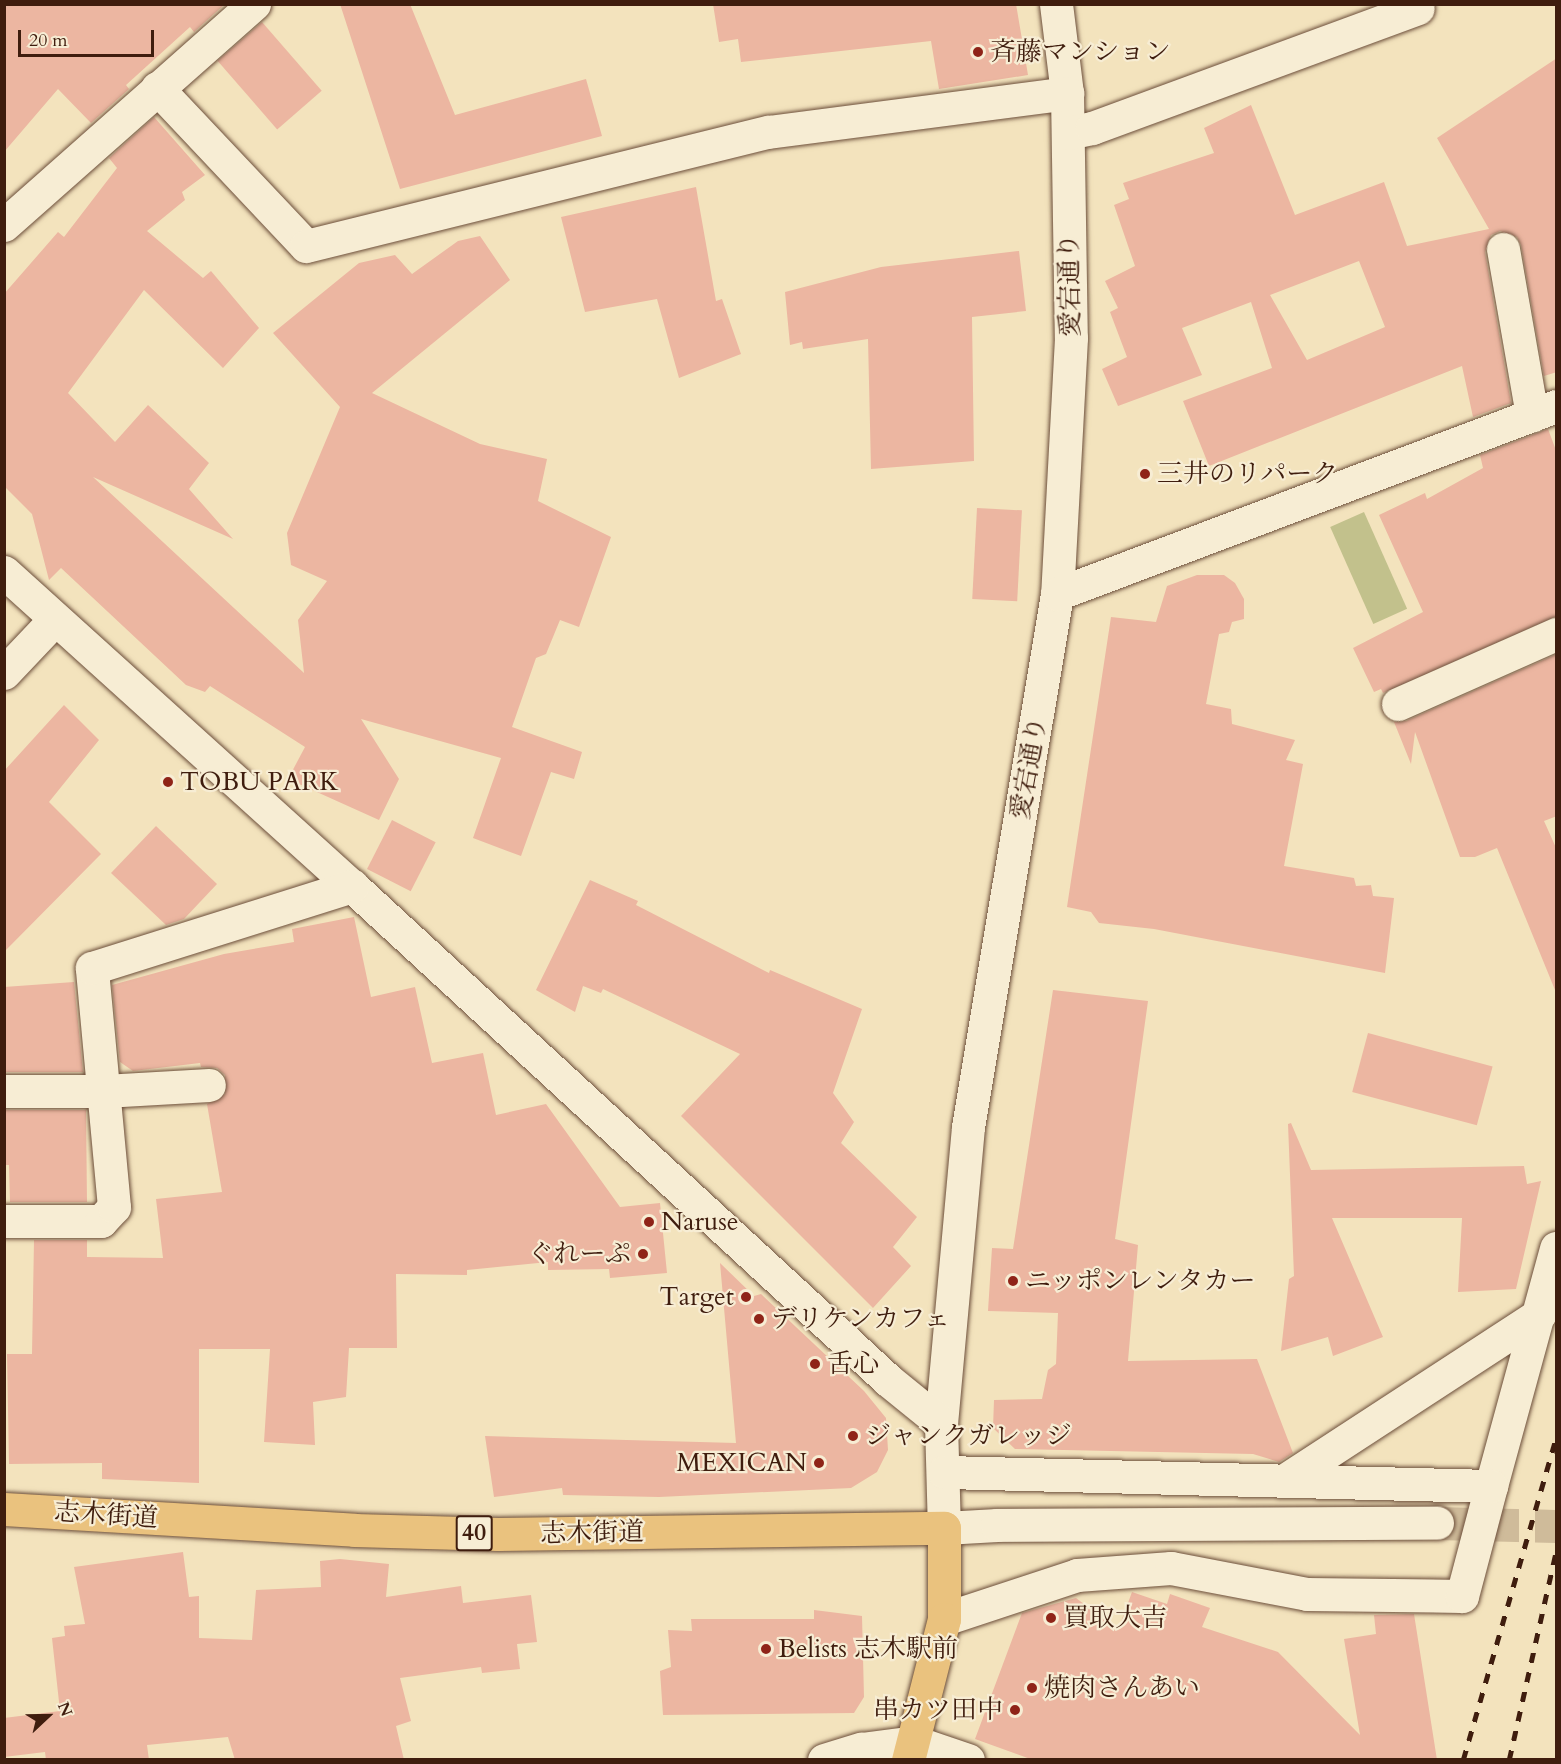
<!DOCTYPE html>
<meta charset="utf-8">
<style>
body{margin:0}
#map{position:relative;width:1561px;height:1764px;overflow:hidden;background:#f3e3bd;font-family:Cardo,"Noto Serif JP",serif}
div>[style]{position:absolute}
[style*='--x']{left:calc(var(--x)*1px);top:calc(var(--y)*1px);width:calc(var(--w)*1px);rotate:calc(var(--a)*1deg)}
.green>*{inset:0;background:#c2c18c;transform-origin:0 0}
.building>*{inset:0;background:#ecb6a1;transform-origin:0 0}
.minor-tunnel>*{height:33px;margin-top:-16.5px;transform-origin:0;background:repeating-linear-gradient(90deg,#cfbb9a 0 33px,transparent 0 49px)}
.roads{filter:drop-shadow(0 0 2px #6c4e3a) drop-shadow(0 0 2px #6c4e3a)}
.minor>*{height:33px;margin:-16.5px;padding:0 16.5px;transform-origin:16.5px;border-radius:16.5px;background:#f7edd4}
.major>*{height:33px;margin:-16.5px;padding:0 16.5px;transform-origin:16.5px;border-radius:16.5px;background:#eac27e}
.rail>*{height:4.5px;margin-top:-2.25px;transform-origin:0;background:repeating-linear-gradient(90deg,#3f1d0e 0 10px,transparent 0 20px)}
.dots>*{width:16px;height:16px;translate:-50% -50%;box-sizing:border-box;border:3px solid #f7edd4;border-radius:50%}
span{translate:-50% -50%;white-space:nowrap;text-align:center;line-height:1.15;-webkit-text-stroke:4.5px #f7edd4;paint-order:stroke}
.shield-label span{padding:2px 4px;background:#f7edd4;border:2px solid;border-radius:4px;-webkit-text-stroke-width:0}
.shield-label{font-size:24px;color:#3f1d0e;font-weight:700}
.poi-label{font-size:26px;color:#3f1d0e}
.left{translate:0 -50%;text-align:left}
.right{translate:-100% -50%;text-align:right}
.street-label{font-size:26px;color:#3f1d0e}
.frame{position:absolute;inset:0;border:6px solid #3f1d0e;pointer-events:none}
.north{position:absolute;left:18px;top:1686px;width:60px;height:60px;-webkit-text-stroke:4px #f7edd4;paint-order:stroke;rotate:68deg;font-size:16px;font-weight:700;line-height:24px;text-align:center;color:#3f1d0e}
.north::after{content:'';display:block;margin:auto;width:21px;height:27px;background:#3f1d0e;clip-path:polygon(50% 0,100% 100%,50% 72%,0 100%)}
.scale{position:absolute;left:18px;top:30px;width:136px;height:27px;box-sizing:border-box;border:3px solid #3f1d0e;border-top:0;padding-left:8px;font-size:18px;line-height:21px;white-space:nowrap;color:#3f1d0e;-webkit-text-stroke:4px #f7edd4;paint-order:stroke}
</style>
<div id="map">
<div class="green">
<div style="left:1364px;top:512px;width:106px;height:37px;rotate:66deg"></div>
</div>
<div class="building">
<div style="clip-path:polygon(4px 4px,225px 4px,194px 32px,190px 27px,126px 85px,129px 89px,91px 123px,58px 89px,4px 152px)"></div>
<div style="clip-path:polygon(340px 4px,410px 4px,455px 115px,586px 79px,602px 136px,400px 189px)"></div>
<div style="clip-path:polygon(713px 4px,1016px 4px,1028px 75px,939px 89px,931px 41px,741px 62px,738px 39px,719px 42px)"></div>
<div style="left:262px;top:22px;width:91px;height:59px;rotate:49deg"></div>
<div style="clip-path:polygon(evenodd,1557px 58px,1557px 372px,1544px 376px,1521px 245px,1517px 237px,1500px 231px,1491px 235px,1485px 252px,1511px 403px,1473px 417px,1462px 366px,1209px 466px,1183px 401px,1272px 368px,1251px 302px,1182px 328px,1202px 375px,1118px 406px,1102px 369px,1127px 357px,1110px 312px,1118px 308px,1105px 281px,1135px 266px,1114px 205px,1129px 199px,1123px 183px,1214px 153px,1204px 128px,1251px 105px,1295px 215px,1384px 182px,1407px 246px,1489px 229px,1437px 138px,1557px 58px,1359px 261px,1385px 327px,1307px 360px,1270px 295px,1359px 261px)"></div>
<div style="clip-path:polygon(154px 117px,205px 175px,182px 192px,185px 200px,147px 231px,203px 278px,211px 271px,259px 328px,223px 368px,144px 290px,68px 393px,115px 442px,148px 405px,209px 463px,189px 489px,233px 539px,93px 477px,304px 673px,298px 620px,327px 581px,291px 565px,287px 533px,340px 407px,273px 333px,359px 263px,395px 255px,412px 274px,458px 241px,480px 236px,510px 280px,372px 393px,480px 444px,547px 459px,538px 501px,611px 537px,579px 627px,560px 620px,546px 654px,536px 658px,512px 727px,582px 752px,574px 779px,551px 772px,521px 856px,473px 838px,501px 758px,361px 719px,399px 779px,379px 820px,288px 779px,305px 747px,210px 686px,205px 692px,186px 685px,61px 568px,49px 580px,32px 514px,4px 486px,4px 294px,58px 232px,64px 237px,117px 168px,109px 158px)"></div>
<div style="clip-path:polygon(696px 187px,716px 301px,722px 299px,741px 354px,679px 378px,657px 299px,585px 312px,561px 217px)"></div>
<div style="clip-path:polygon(1019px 251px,1026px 311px,972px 317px,974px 461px,871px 469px,868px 339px,803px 349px,802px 342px,790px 345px,785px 292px,881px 267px)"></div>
<div style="clip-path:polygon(1548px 429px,1557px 453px,1557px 616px,1383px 693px,1381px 689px,1374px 692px,1353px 648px,1423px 612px,1379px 515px,1425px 493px,1427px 499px,1483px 468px,1480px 455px)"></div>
<div style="left:977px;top:508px;width:45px;height:91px;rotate:3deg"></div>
<div style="clip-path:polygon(1197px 575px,1224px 575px,1235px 583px,1244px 599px,1244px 619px,1232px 622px,1229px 632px,1219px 634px,1206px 704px,1231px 709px,1232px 724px,1295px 740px,1286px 760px,1303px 764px,1284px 866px,1354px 878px,1356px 886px,1371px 885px,1373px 896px,1394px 898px,1385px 973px,1154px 929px,1099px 923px,1091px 912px,1067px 907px,1111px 617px,1156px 622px,1167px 586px)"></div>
<div style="clip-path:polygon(1557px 654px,1557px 816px,1544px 821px,1557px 850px,1555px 990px,1497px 848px,1475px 857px,1460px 857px,1415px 732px,1411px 764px,1394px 722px,1406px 721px)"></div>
<div style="clip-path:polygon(64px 705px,99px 740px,49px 802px,101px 854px,4px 952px,4px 771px)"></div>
<div style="left:392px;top:820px;width:49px;height:55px;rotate:27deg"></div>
<div style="clip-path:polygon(156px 826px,217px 884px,184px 919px,166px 925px,111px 873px)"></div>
<div style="clip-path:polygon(590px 880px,638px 901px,636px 905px,769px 973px,770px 970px,862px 1009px,833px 1093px,854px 1122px,841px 1143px,917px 1217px,893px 1247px,911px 1266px,873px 1308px,681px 1116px,740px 1054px,603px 989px,601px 993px,583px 986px,575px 1012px,536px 990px)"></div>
<div style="clip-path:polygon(354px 917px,371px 997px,415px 987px,432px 1063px,483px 1053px,496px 1115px,546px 1104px,620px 1207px,660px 1203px,667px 1273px,610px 1278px,609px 1269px,548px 1270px,548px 1262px,467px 1270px,467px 1275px,396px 1274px,397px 1348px,349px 1348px,346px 1397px,313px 1402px,315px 1445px,264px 1442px,270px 1349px,199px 1349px,199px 1483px,102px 1479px,102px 1463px,9px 1464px,7px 1354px,32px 1354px,34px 1240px,87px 1240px,87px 1257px,163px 1258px,156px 1199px,222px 1192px,207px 1104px,225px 1094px,225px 1075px,217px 1068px,201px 1067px,200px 1063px,133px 1071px,120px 1062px,112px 985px,224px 954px,294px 942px,292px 929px)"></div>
<div style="clip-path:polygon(74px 982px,83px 1072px,4px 1072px,4px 987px)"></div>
<div style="clip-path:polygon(1053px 990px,1148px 1001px,1115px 1239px,1138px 1245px,1128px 1361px,1257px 1359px,1293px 1453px,1279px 1462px,1253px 1454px,1015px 1449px,993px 1428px,994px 1400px,1042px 1399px,1048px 1370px,1056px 1364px,1058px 1313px,988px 1311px,992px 1248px,1013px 1249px)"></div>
<div style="left:1368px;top:1033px;width:129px;height:61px;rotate:15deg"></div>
<div style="clip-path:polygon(4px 1110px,86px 1110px,87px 1202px,10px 1202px,9px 1165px,4px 1165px)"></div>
<div style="clip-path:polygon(1291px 1123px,1311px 1170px,1524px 1166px,1527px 1184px,1541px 1181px,1516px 1289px,1458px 1292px,1462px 1218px,1332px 1218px,1383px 1337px,1333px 1356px,1328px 1337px,1281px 1351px,1289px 1279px,1294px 1276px,1288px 1124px)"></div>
<div style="clip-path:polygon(720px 1263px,754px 1296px,761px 1294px,864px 1391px,886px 1418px,888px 1450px,877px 1472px,851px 1488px,659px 1497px,563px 1495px,562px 1488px,494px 1497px,485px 1436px,736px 1443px)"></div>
<div style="clip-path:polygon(183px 1552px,189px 1597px,199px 1596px,199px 1638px,252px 1640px,256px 1590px,321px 1587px,320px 1561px,340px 1559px,389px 1564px,386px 1597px,461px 1586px,463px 1603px,531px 1595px,537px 1642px,517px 1644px,520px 1669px,482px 1673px,481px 1667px,400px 1678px,411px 1721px,396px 1726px,404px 1760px,235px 1760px,228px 1737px,147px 1745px,149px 1760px,46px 1760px,45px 1752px,4px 1757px,4px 1718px,60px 1711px,52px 1638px,65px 1636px,64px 1626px,85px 1624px,74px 1567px)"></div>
<div style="clip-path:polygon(1132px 1592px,1167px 1604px,1170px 1594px,1210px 1608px,1202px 1627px,1278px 1652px,1360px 1735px,1344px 1639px,1376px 1634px,1374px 1615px,1414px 1614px,1437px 1760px,1033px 1760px,975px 1739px,1022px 1613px,1076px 1598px,1118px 1630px)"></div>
<div style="clip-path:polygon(814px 1610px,862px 1616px,864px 1697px,854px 1713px,663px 1715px,660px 1671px,671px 1667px,668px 1630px,692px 1631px,691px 1619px,814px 1619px)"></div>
</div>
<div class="minor-tunnel">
<div style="--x:1437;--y:1523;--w:119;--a:1.4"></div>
</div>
<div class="roads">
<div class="minor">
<div style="--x:1056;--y:4;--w:90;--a:83"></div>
<div style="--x:1067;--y:93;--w:245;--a:89.1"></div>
<div style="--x:1071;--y:338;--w:256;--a:93.1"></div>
<div style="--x:1057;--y:594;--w:540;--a:99.48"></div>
<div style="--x:968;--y:1127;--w:297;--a:95.2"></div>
<div style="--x:941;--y:1423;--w:105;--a:88.4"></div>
<div style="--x:944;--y:1528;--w:53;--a:-3.2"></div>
<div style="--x:997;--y:1525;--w:440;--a:-0.3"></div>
<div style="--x:157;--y:88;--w:217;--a:46.7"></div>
<div style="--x:306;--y:246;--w:476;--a:-13.9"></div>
<div style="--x:768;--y:132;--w:302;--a:-7.4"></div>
<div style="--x:1068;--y:133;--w:25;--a:-12"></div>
<div style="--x:1092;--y:128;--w:347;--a:-20.2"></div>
<div style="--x:4;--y:225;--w:334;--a:-41.5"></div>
<div style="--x:1503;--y:249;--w:169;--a:80.1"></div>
<div style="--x:4;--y:572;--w:469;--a:42.1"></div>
<div style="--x:352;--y:886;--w:729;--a:42.66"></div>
<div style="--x:888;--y:1380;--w:68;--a:39.1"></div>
<div style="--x:1057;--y:594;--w:533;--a:-20.64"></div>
<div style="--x:4;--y:673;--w:74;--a:-46.6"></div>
<div style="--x:1398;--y:704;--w:173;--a:-23.9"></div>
<div style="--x:4;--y:1091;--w:100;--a:0"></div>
<div style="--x:104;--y:1091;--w:105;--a:-3.3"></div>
<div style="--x:4;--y:1221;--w:97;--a:0"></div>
<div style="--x:101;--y:1221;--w:19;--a:-47"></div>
<div style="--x:114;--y:1207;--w:240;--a:-95.3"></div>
<div style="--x:92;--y:968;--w:273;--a:-17.5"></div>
<div style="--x:1285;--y:1480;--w:304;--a:-33.1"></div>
<div style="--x:1491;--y:1486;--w:247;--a:-74.7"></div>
<div style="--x:944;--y:1619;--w:140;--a:-18.3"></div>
<div style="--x:1077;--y:1575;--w:94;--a:-4.3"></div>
<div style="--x:1171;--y:1568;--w:138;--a:10.8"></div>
<div style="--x:1307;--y:1594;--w:155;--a:0.7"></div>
<div style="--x:1462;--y:1596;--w:114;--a:-75.2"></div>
<div style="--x:1491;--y:1486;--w:547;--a:-178.53"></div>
<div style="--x:824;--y:1760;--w:39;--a:-17"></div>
<div style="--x:861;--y:1749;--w:54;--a:-7.4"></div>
<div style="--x:915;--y:1742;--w:56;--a:18.8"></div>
</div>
<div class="major">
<div style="--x:4;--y:1509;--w:351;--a:3.4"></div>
<div style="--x:354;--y:1530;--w:144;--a:1.6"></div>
<div style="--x:498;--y:1534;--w:446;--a:-0.8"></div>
<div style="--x:944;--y:1528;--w:91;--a:90"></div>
<div style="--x:944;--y:1619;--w:146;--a:104.3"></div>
</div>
</div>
<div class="rail">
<div style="--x:1463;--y:1760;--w:336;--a:-73.9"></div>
<div style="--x:1509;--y:1760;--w:214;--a:-77.3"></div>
</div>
<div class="dots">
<div style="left:978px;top:52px;background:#8f2418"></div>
<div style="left:1145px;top:474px;background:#8f2418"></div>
<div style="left:168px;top:782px;background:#8f2418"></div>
<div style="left:649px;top:1222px;background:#8f2418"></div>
<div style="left:643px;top:1254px;background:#8f2418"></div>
<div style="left:1013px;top:1281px;background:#8f2418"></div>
<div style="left:746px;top:1297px;background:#8f2418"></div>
<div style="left:759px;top:1319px;background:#8f2418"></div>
<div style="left:815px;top:1364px;background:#8f2418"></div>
<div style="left:853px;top:1436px;background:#8f2418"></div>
<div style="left:819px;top:1463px;background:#8f2418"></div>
<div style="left:1051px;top:1618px;background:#8f2418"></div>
<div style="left:766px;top:1649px;background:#8f2418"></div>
<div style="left:1032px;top:1688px;background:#8f2418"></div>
<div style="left:1015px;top:1710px;background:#8f2418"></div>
</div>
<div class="shield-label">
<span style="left:474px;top:1533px">40</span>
</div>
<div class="poi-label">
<span class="left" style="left:990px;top:52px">斉藤マンション</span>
<span class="left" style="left:1157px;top:474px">三井のリパーク</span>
<span class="left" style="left:180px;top:782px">TOBU PARK</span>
<span class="left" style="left:661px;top:1222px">Naruse</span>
<span class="right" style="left:631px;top:1254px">ぐれーぷ</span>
<span class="left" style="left:1025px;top:1281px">ニッポンレンタカー</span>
<span class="right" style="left:734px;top:1297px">Target</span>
<span class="left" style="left:771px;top:1319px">デリケンカフェ</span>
<span class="left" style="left:827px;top:1364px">舌心</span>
<span class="left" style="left:865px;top:1436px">ジャンクガレッジ</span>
<span class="right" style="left:807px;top:1463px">MEXICAN</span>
<span class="left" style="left:1063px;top:1618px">買取大吉</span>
<span class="left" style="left:778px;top:1649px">Belists 志木駅前</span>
<span class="left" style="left:1044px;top:1688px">焼肉さんあい</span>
<span class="right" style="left:1003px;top:1710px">串カツ田中</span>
</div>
<div class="street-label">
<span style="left:1070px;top:285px;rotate:-91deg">愛宕通り</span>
<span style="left:1029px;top:768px;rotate:-80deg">愛宕通り</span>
<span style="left:106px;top:1515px;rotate:4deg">志木街道</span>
<span style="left:592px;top:1533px;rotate:-1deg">志木街道</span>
</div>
<div class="frame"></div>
<div class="north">N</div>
<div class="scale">20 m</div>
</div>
